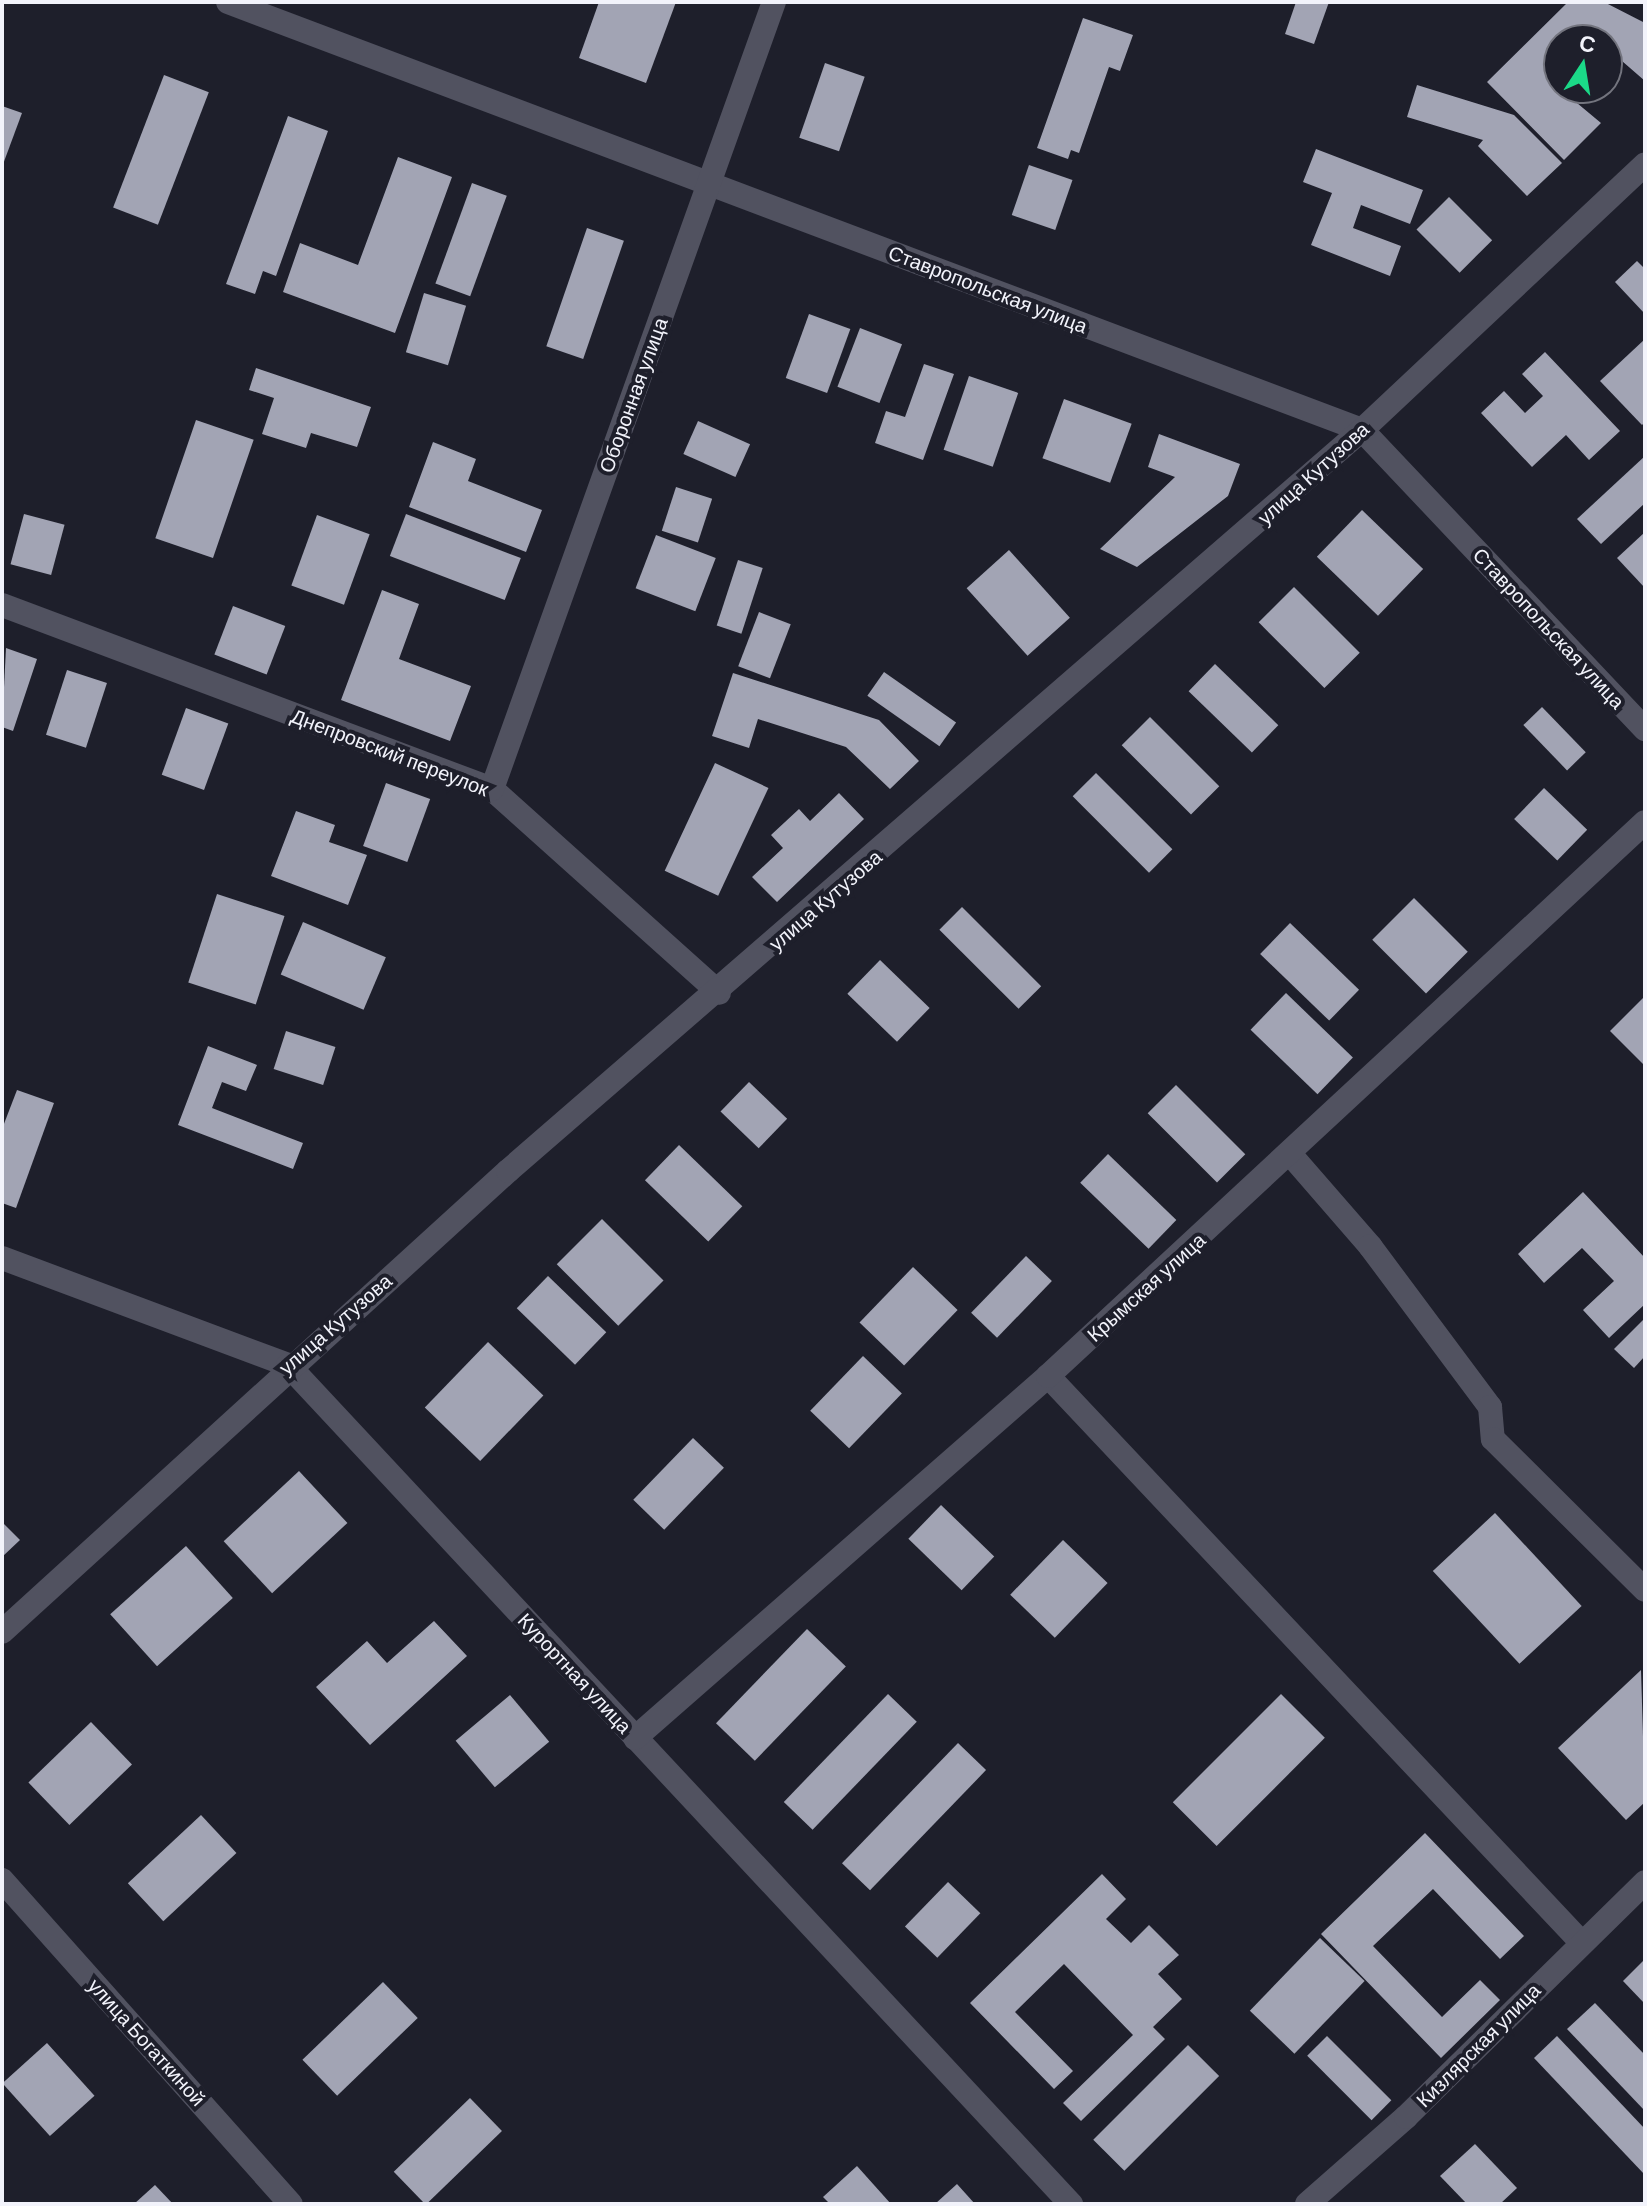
<!DOCTYPE html>
<meta charset="utf-8">
<style>
body{margin:0}
#map{position:relative;width:1647px;height:2206px;overflow:hidden;background:#1e1f2b;font-family:Barlow,sans-serif}
div>[style]{position:absolute}
[style*='--x']{left:calc(var(--x)*1px);top:calc(var(--y)*1px);width:calc(var(--w)*1px);rotate:calc(var(--a)*1deg)}
.building>*{inset:0;background:#a2a4b4;transform-origin:0 0}
.minor>*{height:24px;margin:-12px;padding:0 12px;transform-origin:12px;border-radius:12px;background:#515260}
span{translate:-50% -50%;white-space:nowrap;text-align:center;line-height:1.15;-webkit-text-stroke:8px #1e1f2b;paint-order:stroke}
.street-label{font-size:20px;color:#f2f3fb}
.frame{position:absolute;inset:0;border:4px solid #f2f3fb;pointer-events:none}
.north{position:absolute;left:1543px;top:24px;width:80px;height:80px;box-sizing:border-box;background:#1e1f2b;border:2px solid #73747e;border-radius:50%;rotate:12deg;font-size:22px;font-weight:700;line-height:32px;text-align:center;color:#f2f3fb}
.north::after{content:'';display:block;margin:auto;width:28px;height:36px;background:#1bd988;clip-path:polygon(50% 0,100% 100%,50% 72%,0 100%)}
</style>
<div id="map">
<div class="building">
<div style="clip-path:polygon(599px 2px,676px 2px,646px 83px,579px 58px)"></div>
<div style="clip-path:polygon(1296px 2px,1329px 2px,1314px 44px,1285px 34px)"></div>
<div style="clip-path:polygon(1568px 2px,1604px 2px,1645px 23px,1645px 81px,1607px 48px,1607px 40px,1559px 40px,1559px 88px,1601px 123px,1564px 160px,1487px 82px)"></div>
<div style="clip-path:polygon(1083px 18px,1133px 35px,1120px 71px,1109px 67px,1079px 153px,1071px 150px,1068px 159px,1037px 148px)"></div>
<div style="left:825px;top:63px;width:42px;height:79px;rotate:19deg"></div>
<div style="left:164px;top:75px;width:48px;height:142px;rotate:21deg"></div>
<div style="clip-path:polygon(1417px 85px,1514px 115px,1562px 163px,1527px 196px,1478px 146px,1483px 140px,1407px 117px)"></div>
<div style="clip-path:polygon(2px 106px,22px 113px,2px 167px)"></div>
<div style="clip-path:polygon(288px 116px,328px 131px,276px 276px,263px 271px,255px 294px,226px 284px)"></div>
<div style="clip-path:polygon(1316px 149px,1423px 190px,1410px 224px,1361px 205px,1353px 228px,1401px 246px,1390px 276px,1311px 245px,1332px 193px,1303px 182px)"></div>
<div style="clip-path:polygon(398px 157px,452px 177px,395px 333px,283px 292px,300px 243px,358px 265px)"></div>
<div style="left:1029px;top:165px;width:46px;height:53px;rotate:19deg"></div>
<div style="left:472px;top:183px;width:37px;height:107px;rotate:20deg"></div>
<div style="left:1449px;top:197px;width:61px;height:46px;rotate:45deg"></div>
<div style="left:587px;top:228px;width:39px;height:125px;rotate:19deg"></div>
<div style="clip-path:polygon(1637px 261px,1645px 269px,1645px 314px,1615px 282px)"></div>
<div style="left:424px;top:293px;width:44px;height:62px;rotate:17deg"></div>
<div style="left:809px;top:314px;width:44px;height:68px;rotate:20deg"></div>
<div style="left:860px;top:328px;width:45px;height:63px;rotate:21deg"></div>
<div style="clip-path:polygon(1645px 339px,1645px 422px,1642px 425px,1600px 381px)"></div>
<div style="clip-path:polygon(1545px 352px,1620px 431px,1589px 460px,1566px 435px,1532px 467px,1481px 413px,1504px 391px,1525px 413px,1543px 396px,1522px 374px)"></div>
<div style="clip-path:polygon(924px 364px,954px 374px,923px 460px,875px 443px,886px 411px,905px 417px)"></div>
<div style="clip-path:polygon(256px 368px,371px 407px,357px 447px,311px 433px,306px 448px,262px 434px,274px 398px,249px 390px)"></div>
<div style="left:969px;top:376px;width:52px;height:78px;rotate:19deg"></div>
<div style="left:1064px;top:399px;width:72px;height:63px;rotate:20deg"></div>
<div style="left:196px;top:420px;width:61px;height:125px;rotate:19deg"></div>
<div style="left:698px;top:421px;width:57px;height:36px;rotate:24deg"></div>
<div style="clip-path:polygon(1159px 434px,1240px 464px,1228px 496px,1137px 567px,1100px 549px,1175px 477px,1148px 467px)"></div>
<div style="clip-path:polygon(433px 442px,476px 459px,468px 481px,542px 510px,526px 552px,409px 507px)"></div>
<div style="clip-path:polygon(1645px 456px,1645px 503px,1601px 544px,1577px 519px)"></div>
<div style="left:676px;top:487px;width:38px;height:46px;rotate:18deg"></div>
<div style="left:1362px;top:510px;width:85px;height:65px;rotate:44deg"></div>
<div style="left:24px;top:514px;width:42px;height:52px;rotate:15deg"></div>
<div style="left:406px;top:514px;width:123px;height:45px;rotate:21deg"></div>
<div style="left:317px;top:515px;width:56px;height:75px;rotate:20deg"></div>
<div style="clip-path:polygon(1645px 532px,1645px 588px,1617px 558px)"></div>
<div style="left:656px;top:535px;width:64px;height:57px;rotate:21deg"></div>
<div style="left:1009px;top:550px;width:91px;height:57px;rotate:48deg"></div>
<div style="left:738px;top:560px;width:26px;height:69px;rotate:18deg"></div>
<div style="left:1294px;top:587px;width:93px;height:50px;rotate:45deg"></div>
<div style="clip-path:polygon(382px 590px,419px 604px,399px 659px,471px 686px,450px 741px,341px 700px)"></div>
<div style="left:233px;top:606px;width:56px;height:52px;rotate:21deg"></div>
<div style="left:759px;top:612px;width:34px;height:58px;rotate:21deg"></div>
<div style="clip-path:polygon(6px 648px,37px 659px,13px 731px,2px 727px)"></div>
<div style="left:1215px;top:664px;width:88px;height:38px;rotate:44deg"></div>
<div style="left:67px;top:670px;width:42px;height:68px;rotate:18deg"></div>
<div style="left:884px;top:672px;width:88px;height:29px;rotate:35deg"></div>
<div style="clip-path:polygon(733px 673px,879px 720px,919px 761px,890px 789px,846px 747px,758px 719px,749px 748px,712px 736px)"></div>
<div style="left:1542px;top:707px;width:63px;height:26px;rotate:46deg"></div>
<div style="left:186px;top:708px;width:45px;height:71px;rotate:20deg"></div>
<div style="left:1150px;top:717px;width:98px;height:40px;rotate:45deg"></div>
<div style="left:715px;top:763px;width:59px;height:119px;rotate:25deg"></div>
<div style="left:1096px;top:773px;width:108px;height:33px;rotate:45deg"></div>
<div style="left:386px;top:783px;width:47px;height:67px;rotate:20deg"></div>
<div style="left:1544px;top:788px;width:60px;height:43px;rotate:44deg"></div>
<div style="clip-path:polygon(839px 793px,864px 819px,777px 902px,752px 877px,783px 848px,771px 835px,799px 809px,810px 821px)"></div>
<div style="clip-path:polygon(296px 811px,335px 825px,329px 842px,367px 855px,348px 905px,271px 876px)"></div>
<div style="left:217px;top:894px;width:71px;height:93px;rotate:18deg"></div>
<div style="left:1414px;top:898px;width:76px;height:59px;rotate:45deg"></div>
<div style="left:962px;top:907px;width:112px;height:32px;rotate:45deg"></div>
<div style="left:303px;top:922px;width:90px;height:57px;rotate:23deg"></div>
<div style="left:1290px;top:923px;width:96px;height:43px;rotate:44deg"></div>
<div style="left:880px;top:960px;width:69px;height:47px;rotate:44deg"></div>
<div style="left:1286px;top:993px;width:93px;height:51px;rotate:44deg"></div>
<div style="clip-path:polygon(1645px 996px,1645px 1066px,1610px 1031px)"></div>
<div style="left:286px;top:1031px;width:52px;height:40px;rotate:18deg"></div>
<div style="clip-path:polygon(208px 1046px,257px 1065px,246px 1091px,222px 1082px,212px 1108px,303px 1143px,293px 1169px,178px 1125px)"></div>
<div style="left:749px;top:1082px;width:53px;height:41px;rotate:44deg"></div>
<div style="left:1176px;top:1085px;width:98px;height:40px;rotate:45deg"></div>
<div style="clip-path:polygon(17px 1090px,54px 1103px,16px 1208px,2px 1203px,2px 1129px)"></div>
<div style="left:679px;top:1145px;width:88px;height:49px;rotate:44deg"></div>
<div style="left:1108px;top:1154px;width:95px;height:40px;rotate:44deg"></div>
<div style="clip-path:polygon(1583px 1192px,1645px 1258px,1645px 1304px,1609px 1338px,1583px 1310px,1614px 1281px,1582px 1248px,1544px 1283px,1518px 1254px)"></div>
<div style="left:602px;top:1219px;width:87px;height:64px;rotate:45deg"></div>
<div style="left:1026px;top:1256px;width:36px;height:79px;rotate:44deg"></div>
<div style="left:913px;top:1267px;width:62px;height:77px;rotate:44deg"></div>
<div style="left:548px;top:1276px;width:81px;height:45px;rotate:44deg"></div>
<div style="clip-path:polygon(1645px 1318px,1645px 1356px,1634px 1368px,1614px 1349px)"></div>
<div style="left:488px;top:1342px;width:77px;height:91px;rotate:44deg"></div>
<div style="left:863px;top:1356px;width:54px;height:76px;rotate:44deg"></div>
<div style="left:693px;top:1438px;width:43px;height:86px;rotate:44deg"></div>
<div style="left:299px;top:1471px;width:71px;height:103px;rotate:47deg"></div>
<div style="left:941px;top:1505px;width:74px;height:47px;rotate:44deg"></div>
<div style="left:1495px;top:1513px;width:127px;height:85px;rotate:47deg"></div>
<div style="clip-path:polygon(2px 1522px,20px 1540px,2px 1557px)"></div>
<div style="left:1063px;top:1540px;width:62px;height:76px;rotate:44deg"></div>
<div style="left:186px;top:1546px;width:70px;height:102px;rotate:48deg"></div>
<div style="clip-path:polygon(434px 1621px,467px 1656px,370px 1745px,316px 1687px,367px 1641px,387px 1663px)"></div>
<div style="left:807px;top:1629px;width:54px;height:131px;rotate:44deg"></div>
<div style="clip-path:polygon(1641px 1670px,1645px 1802px,1626px 1820px,1558px 1748px)"></div>
<div style="left:888px;top:1694px;width:40px;height:150px;rotate:44deg"></div>
<div style="left:1281px;top:1694px;width:62px;height:153px;rotate:45deg"></div>
<div style="left:510px;top:1695px;width:61px;height:71px;rotate:50deg"></div>
<div style="left:91px;top:1722px;width:59px;height:87px;rotate:46deg"></div>
<div style="left:958px;top:1743px;width:39px;height:167px;rotate:44deg"></div>
<div style="left:201px;top:1815px;width:52px;height:100px;rotate:47deg"></div>
<div style="clip-path:polygon(1425px 1833px,1524px 1936px,1500px 1959px,1433px 1889px,1373px 1946px,1442px 2017px,1480px 1980px,1500px 2000px,1441px 2058px,1321px 1934px)"></div>
<div style="clip-path:polygon(1102px 1874px,1126px 1899px,1106px 1919px,1131px 1943px,1149px 1925px,1179px 1955px,1158px 1974px,1182px 1999px,1153px 2027px,1165px 2039px,1081px 2121px,1063px 2103px,1133px 2035px,1064px 1964px,1015px 2012px,1073px 2071px,1054px 2089px,970px 2003px)"></div>
<div style="left:948px;top:1882px;width:45px;height:62px;rotate:44deg"></div>
<div style="left:1320px;top:1938px;width:62px;height:101px;rotate:44deg"></div>
<div style="clip-path:polygon(1645px 1959px,1645px 2004px,1623px 1981px)"></div>
<div style="left:383px;top:1982px;width:50px;height:112px;rotate:46deg"></div>
<div style="clip-path:polygon(1595px 2003px,1645px 2055px,1645px 2111px,1567px 2029px)"></div>
<div style="left:1327px;top:2036px;width:91px;height:28px;rotate:45deg"></div>
<div style="clip-path:polygon(1557px 2036px,1645px 2129px,1645px 2175px,1534px 2058px)"></div>
<div style="left:47px;top:2043px;width:71px;height:60px;rotate:48deg"></div>
<div style="left:1188px;top:2045px;width:44px;height:134px;rotate:45deg"></div>
<div style="left:470px;top:2098px;width:46px;height:106px;rotate:46deg"></div>
<div style="clip-path:polygon(1475px 2144px,1517px 2188px,1500px 2204px,1467px 2204px,1440px 2176px)"></div>
<div style="clip-path:polygon(857px 2166px,891px 2204px,830px 2204px,823px 2197px)"></div>
<div style="clip-path:polygon(957px 2184px,975px 2204px,935px 2204px)"></div>
<div style="clip-path:polygon(155px 2185px,173px 2204px,134px 2204px)"></div>
</div>
<div class="minor">
<div style="--x:228;--y:2;--w:1212;--a:20.68"></div>
<div style="--x:1362;--y:430;--w:412;--a:46.6"></div>
<div style="--x:2;--y:605;--w:523;--a:20.58"></div>
<div style="--x:492;--y:789;--w:305;--a:41.9"></div>
<div style="--x:492;--y:789;--w:836;--a:-70.29"></div>
<div style="--x:1291;--y:1155;--w:121;--a:49"></div>
<div style="--x:1370;--y:1246;--w:201;--a:53.3"></div>
<div style="--x:1490;--y:1407;--w:32;--a:85"></div>
<div style="--x:1493;--y:1439;--w:214;--a:44.8"></div>
<div style="--x:2;--y:1258;--w:305;--a:20.5"></div>
<div style="--x:288;--y:1365;--w:1148;--a:46.98"></div>
<div style="--x:1048;--y:1376;--w:779;--a:46.72"></div>
<div style="--x:2;--y:1632;--w:685;--a:-42.34"></div>
<div style="--x:508;--y:1171;--w:1131;--a:-40.95"></div>
<div style="--x:1362;--y:430;--w:388;--a:-43.2"></div>
<div style="--x:635;--y:1738;--w:549;--a:-41.23"></div>
<div style="--x:1048;--y:1376;--w:814;--a:-42.86"></div>
<div style="--x:2;--y:1880;--w:434;--a:48.3"></div>
<div style="--x:1307;--y:2204;--w:132;--a:-41.3"></div>
<div style="--x:1406;--y:2117;--w:335;--a:-44.5"></div>
</div>
<div class="street-label">
<span style="left:988px;top:289px;rotate:21deg">Ставропольская улица</span>
<span style="left:633px;top:395px;rotate:-70deg">Оборонная улица</span>
<span style="left:1313px;top:473px;rotate:-42deg">улица Кутузова</span>
<span style="left:1549px;top:628px;rotate:47deg">Ставропольская улица</span>
<span style="left:390px;top:752px;rotate:21deg">Днепровский переулок</span>
<span style="left:825px;top:900px;rotate:-41deg">улица Кутузова</span>
<span style="left:1146px;top:1287px;rotate:-42deg">Крымская улица</span>
<span style="left:335px;top:1324px;rotate:-41deg">улица Кутузова</span>
<span style="left:575px;top:1673px;rotate:47deg">Курортная улица</span>
<span style="left:147px;top:2042px;rotate:48deg">улица Богаткиной</span>
<span style="left:1478px;top:2045px;rotate:-45deg">Кизлярская улица</span>
</div>
<div class="frame"></div>
<div class="north">С</div>
</div>
